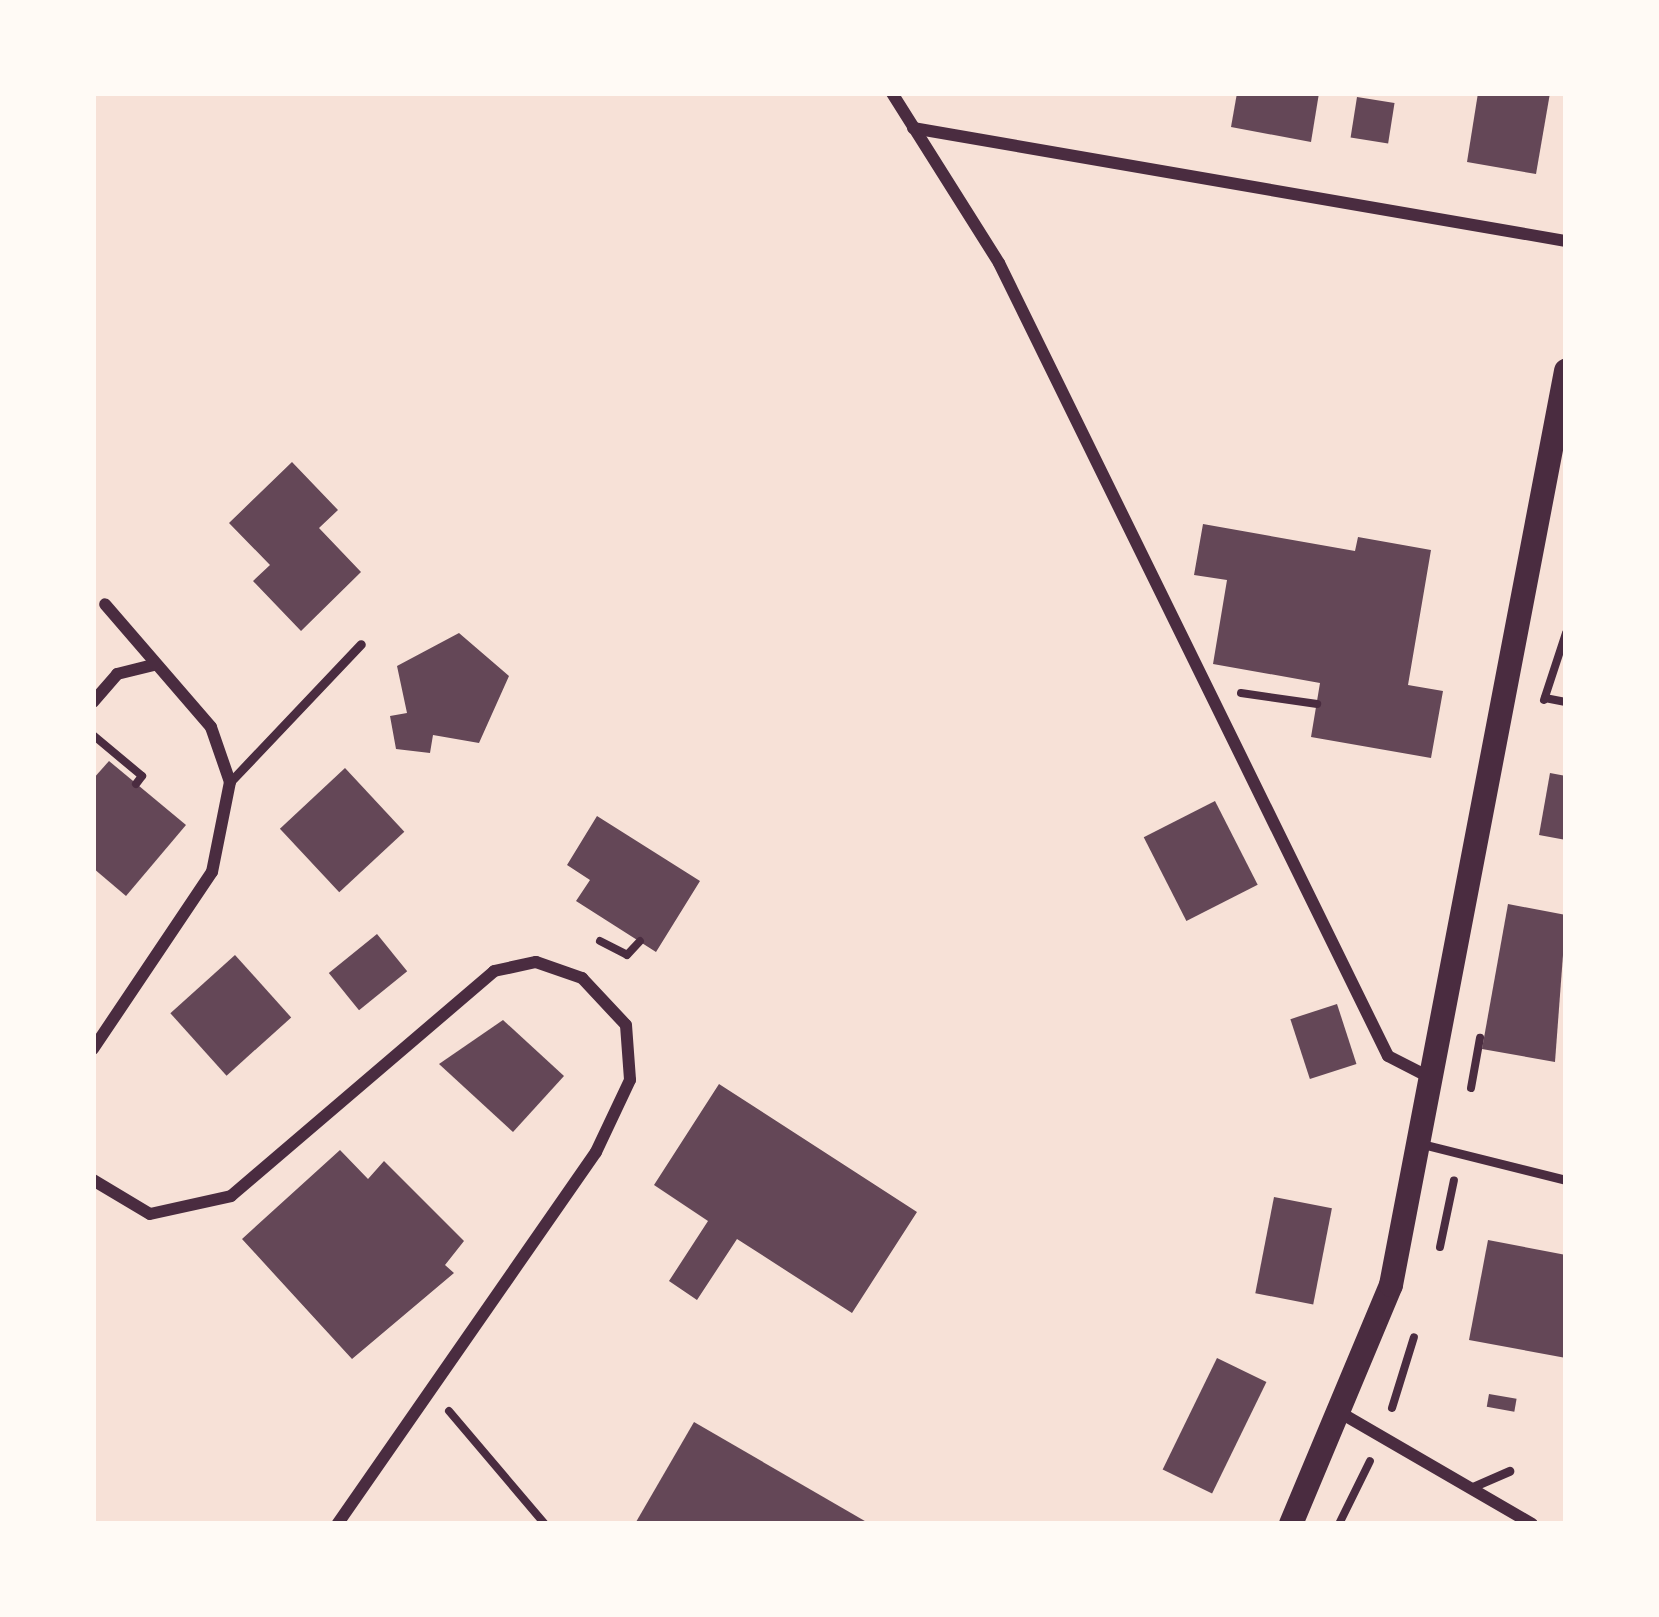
<!DOCTYPE html>
<style>
body{margin:0}
#map{position:relative;width:1659px;height:1617px;overflow:hidden;background:#f7e1d7;font-family:"Noto Serif",serif}
div>[style]{position:absolute}
[style*='--x']{left:calc(var(--x)*1px);top:calc(var(--y)*1px);width:calc(var(--w)*1px);rotate:calc(var(--a)*1deg)}
.building>*{inset:0;background:#644757;transform-origin:0 0}
.path>*{height:8px;margin:-4px;padding:0 4px;transform-origin:4px;border-radius:4px;background:#4a2c40}
.service>*{height:9px;margin:-4.5px;padding:0 4.5px;transform-origin:4.5px;border-radius:4.5px;background:#4a2c40}
.minor>*{height:12px;margin:-6px;padding:0 6px;transform-origin:6px;border-radius:6px;background:#4a2c40}
.secondary>*{height:24px;margin:-12px;padding:0 12px;transform-origin:12px;border-radius:12px;background:#4a2c40}
span{translate:-50% -50%;white-space:nowrap;text-align:center;line-height:1.15;-webkit-text-stroke:9px #fffaf5;paint-order:stroke}
.frame{position:absolute;inset:0;border:96px solid #fffaf5;pointer-events:none}
</style>
<div id="map">
<div class="building">
<div style="clip-path:polygon(1237px 93px,1319px 93px,1311px 142px,1231px 127px)"></div>
<div style="clip-path:polygon(1478px 93px,1550px 93px,1536px 174px,1467px 162px)"></div>
<div style="left:1357px;top:97px;width:38px;height:41px;rotate:9deg"></div>
<div style="clip-path:polygon(292px 462px,338px 510px,319px 528px,361px 572px,301px 631px,253px 581px,270px 565px,229px 523px)"></div>
<div style="clip-path:polygon(1203px 524px,1355px 551px,1358px 537px,1431px 550px,1408px 685px,1443px 691px,1431px 758px,1311px 737px,1320px 683px,1213px 664px,1227px 580px,1194px 575px)"></div>
<div style="clip-path:polygon(459px 633px,509px 676px,479px 743px,433px 735px,430px 753px,396px 749px,390px 716px,407px 713px,397px 666px)"></div>
<div style="clip-path:polygon(109px 761px,186px 825px,126px 896px,93px 868px,93px 779px)"></div>
<div style="left:345px;top:768px;width:87px;height:89px;rotate:47deg"></div>
<div style="clip-path:polygon(1550px 773px,1566px 776px,1566px 840px,1539px 835px)"></div>
<div style="left:1215px;top:801px;width:94px;height:80px;rotate:63deg"></div>
<div style="clip-path:polygon(597px 816px,700px 881px,656px 952px,576px 901px,590px 880px,567px 865px)"></div>
<div style="clip-path:polygon(1508px 904px,1566px 915px,1555px 1062px,1482px 1049px)"></div>
<div style="left:377px;top:934px;width:48px;height:62px;rotate:51deg"></div>
<div style="left:235px;top:955px;width:84px;height:87px;rotate:48deg"></div>
<div style="left:1337px;top:1004px;width:63px;height:49px;rotate:72deg"></div>
<div style="clip-path:polygon(503px 1020px,564px 1076px,513px 1132px,439px 1064px)"></div>
<div style="clip-path:polygon(719px 1084px,917px 1212px,852px 1313px,737px 1239px,697px 1300px,669px 1281px,708px 1221px,654px 1185px)"></div>
<div style="clip-path:polygon(340px 1150px,368px 1179px,384px 1161px,464px 1241px,445px 1265px,454px 1273px,352px 1359px,242px 1239px)"></div>
<div style="left:1274px;top:1197px;width:59px;height:98px;rotate:11deg"></div>
<div style="clip-path:polygon(1488px 1240px,1566px 1255px,1566px 1358px,1469px 1340px)"></div>
<div style="left:1217px;top:1358px;width:55px;height:124px;rotate:26deg"></div>
<div style="left:1489px;top:1394px;width:28px;height:13px;rotate:10deg"></div>
<div style="clip-path:polygon(694px 1422px,870px 1524px,636px 1522px)"></div>
</div>
<div class="path">
<div style="--x:1241;--y:693;--w:77;--a:8.2"></div>
<div style="--x:1545;--y:698;--w:21;--a:11"></div>
<div style="--x:1544;--y:700;--w:71;--a:-71.8"></div>
<div style="--x:93;--y:735;--w:64;--a:39.9"></div>
<div style="--x:142;--y:776;--w:10;--a:127"></div>
<div style="--x:600;--y:941;--w:30;--a:27"></div>
<div style="--x:627;--y:955;--w:19;--a:-47"></div>
<div style="--x:1471;--y:1088;--w:51;--a:-79.8"></div>
<div style="--x:1440;--y:1247;--w:68;--a:-78.2"></div>
<div style="--x:1392;--y:1408;--w:74;--a:-72.8"></div>
<div style="--x:449;--y:1411;--w:148;--a:49.7"></div>
<div style="--x:1339;--y:1524;--w:70;--a:-63.8"></div>
</div>
<div class="service">
<div style="--x:230;--y:782;--w:190;--a:-46.5"></div>
<div style="--x:1422;--y:1144;--w:148;--a:14"></div>
<div style="--x:1470;--y:1488;--w:43;--a:-23.6"></div>
</div>
<div class="minor">
<div style="--x:892;--y:93;--w:201;--a:57.8"></div>
<div style="--x:999;--y:263;--w:883;--a:63.87"></div>
<div style="--x:1388;--y:1056;--w:48;--a:27.1"></div>
<div style="--x:913;--y:128;--w:663;--a:9.82"></div>
<div style="--x:93;--y:702;--w:37;--a:-49"></div>
<div style="--x:117;--y:674;--w:38;--a:-14"></div>
<div style="--x:93;--y:1049;--w:213;--a:-56.1"></div>
<div style="--x:212;--y:872;--w:92;--a:-78.7"></div>
<div style="--x:230;--y:782;--w:58;--a:-109.1"></div>
<div style="--x:211;--y:727;--w:162;--a:-130.8"></div>
<div style="--x:93;--y:1180;--w:66;--a:30.8"></div>
<div style="--x:150;--y:1214;--w:83;--a:-12.5"></div>
<div style="--x:231;--y:1196;--w:346;--a:-40.5"></div>
<div style="--x:494;--y:971;--w:43;--a:-12.1"></div>
<div style="--x:536;--y:962;--w:49;--a:19.2"></div>
<div style="--x:582;--y:978;--w:64;--a:46.9"></div>
<div style="--x:626;--y:1025;--w:55;--a:85.8"></div>
<div style="--x:630;--y:1080;--w:80;--a:115.3"></div>
<div style="--x:596;--y:1152;--w:453;--a:124.8"></div>
<div style="--x:1346;--y:1416;--w:215;--a:30.1"></div>
</div>
<div class="secondary">
<div style="--x:1291;--y:1524;--w:259;--a:-67.3"></div>
<div style="--x:1391;--y:1285;--w:931;--a:-79.16"></div>
</div>
<div class="frame"></div>
</div>
